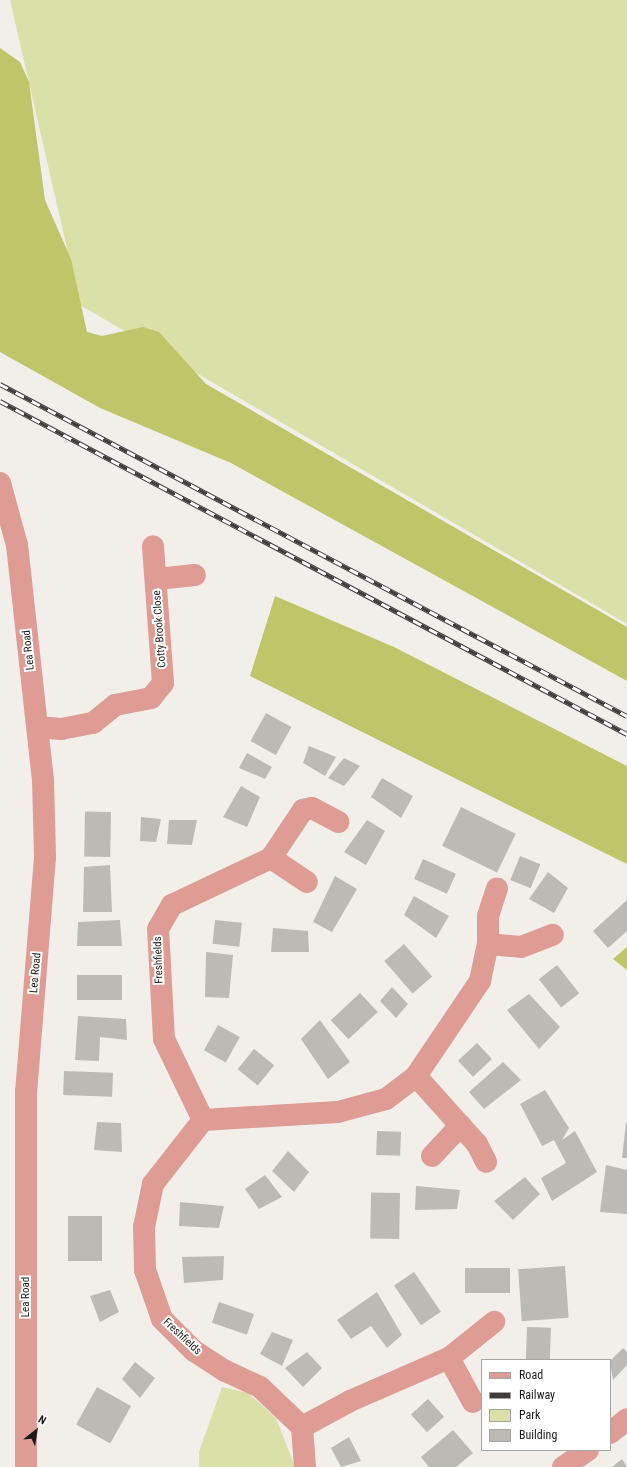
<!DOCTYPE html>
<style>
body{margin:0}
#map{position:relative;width:627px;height:1467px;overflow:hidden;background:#f2efeb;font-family:"Roboto Condensed",sans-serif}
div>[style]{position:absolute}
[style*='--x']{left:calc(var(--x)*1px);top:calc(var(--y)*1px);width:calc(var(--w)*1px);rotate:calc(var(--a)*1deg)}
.green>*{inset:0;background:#dae0a7}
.forest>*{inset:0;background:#bec669}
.building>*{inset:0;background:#bdbab6;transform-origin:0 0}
.minor>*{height:22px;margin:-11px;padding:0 11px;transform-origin:11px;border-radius:11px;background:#de9c95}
.tertiary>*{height:22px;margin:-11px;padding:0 11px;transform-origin:11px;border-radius:11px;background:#de9c95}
.rail>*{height:4.5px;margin-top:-2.25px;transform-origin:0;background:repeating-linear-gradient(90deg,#fff 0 9px,#3e3d3b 0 18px);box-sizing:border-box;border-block:1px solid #3e3d3b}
span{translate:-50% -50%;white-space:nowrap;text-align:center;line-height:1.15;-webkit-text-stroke:4px #fff;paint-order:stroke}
.street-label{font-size:11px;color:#1c1b1a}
.legend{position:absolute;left:481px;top:1359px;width:130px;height:92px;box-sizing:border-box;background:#fff;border:1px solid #a4a4a3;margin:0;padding:5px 7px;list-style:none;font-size:12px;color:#1c1b1a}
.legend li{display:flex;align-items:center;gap:8px;height:20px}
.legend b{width:20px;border:1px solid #a4a4a3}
.north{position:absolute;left:16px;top:1411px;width:40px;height:40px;-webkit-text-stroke:3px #fff;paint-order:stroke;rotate:30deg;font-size:11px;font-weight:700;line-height:16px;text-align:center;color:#1c1b1a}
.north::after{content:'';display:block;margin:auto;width:14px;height:18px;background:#1c1b1a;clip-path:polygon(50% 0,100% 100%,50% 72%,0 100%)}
</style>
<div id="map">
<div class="green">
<div style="clip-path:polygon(10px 0,627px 0,627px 624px,80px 305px)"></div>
<div style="clip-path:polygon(222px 1387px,248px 1393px,276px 1418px,295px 1467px,199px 1467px,199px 1452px)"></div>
</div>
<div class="forest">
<div style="clip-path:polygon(0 48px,20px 62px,29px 82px,45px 200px,71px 259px,87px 332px,102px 336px,143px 327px,159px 332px,206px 384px,627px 627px,627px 681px,231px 463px,100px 408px,0 352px)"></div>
<div style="clip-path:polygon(275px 596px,394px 647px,627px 766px,627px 864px,250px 676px)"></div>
<div style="clip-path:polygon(627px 947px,627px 970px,613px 959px)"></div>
</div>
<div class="building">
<div style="left:266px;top:713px;width:29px;height:32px;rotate:29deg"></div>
<div style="clip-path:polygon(309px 746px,336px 757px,325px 776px,303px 763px)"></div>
<div style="clip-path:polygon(247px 753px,272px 767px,265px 779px,239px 768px)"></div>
<div style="clip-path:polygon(344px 758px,360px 766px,344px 786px,328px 778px)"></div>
<div style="clip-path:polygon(382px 778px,413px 796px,401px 818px,371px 797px)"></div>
<div style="clip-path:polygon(241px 786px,260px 797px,247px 827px,223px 817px)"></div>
<div style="left:461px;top:807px;width:61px;height:43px;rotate:26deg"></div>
<div style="left:111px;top:812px;width:45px;height:26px;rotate:91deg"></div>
<div style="clip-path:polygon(141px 817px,161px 819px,156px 842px,140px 841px)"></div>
<div style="clip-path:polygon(169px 820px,197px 820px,192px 845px,167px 844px)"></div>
<div style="clip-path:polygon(367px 820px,385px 831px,366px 865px,344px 852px)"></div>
<div style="left:520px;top:856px;width:22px;height:26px;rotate:22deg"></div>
<div style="left:423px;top:859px;width:36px;height:22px;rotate:24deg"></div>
<div style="clip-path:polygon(110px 865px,112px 912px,83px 912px,84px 867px)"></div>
<div style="clip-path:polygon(548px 872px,568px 888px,554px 913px,529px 899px)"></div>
<div style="clip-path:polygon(335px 876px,357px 889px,332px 932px,313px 922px)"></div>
<div style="clip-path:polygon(414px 896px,449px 916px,436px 938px,404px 915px)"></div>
<div style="clip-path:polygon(627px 900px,627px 931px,608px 948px,593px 931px)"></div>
<div style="clip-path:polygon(120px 920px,122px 946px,77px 946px,78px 922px)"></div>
<div style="left:215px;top:920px;width:27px;height:24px;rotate:6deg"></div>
<div style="clip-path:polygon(273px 928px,308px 931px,309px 952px,271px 952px)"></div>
<div style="left:404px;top:944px;width:43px;height:26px;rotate:49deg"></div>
<div style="clip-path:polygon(206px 952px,233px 955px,229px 998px,205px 997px)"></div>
<div style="left:557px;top:965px;width:36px;height:23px;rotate:52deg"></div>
<div style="left:77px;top:975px;width:45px;height:25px"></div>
<div style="clip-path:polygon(392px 987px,408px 1004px,396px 1018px,380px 1001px)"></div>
<div style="left:360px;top:993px;width:26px;height:40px;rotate:47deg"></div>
<div style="clip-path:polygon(529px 994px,560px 1027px,539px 1049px,507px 1010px)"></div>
<div style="clip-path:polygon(78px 1016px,126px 1019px,127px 1040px,100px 1037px,99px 1061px,75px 1060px)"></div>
<div style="clip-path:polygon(320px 1020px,350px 1062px,328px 1079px,301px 1039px)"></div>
<div style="left:218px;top:1025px;width:25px;height:29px;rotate:29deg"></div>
<div style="left:477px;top:1043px;width:22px;height:26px;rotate:47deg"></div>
<div style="left:254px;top:1049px;width:26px;height:26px;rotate:39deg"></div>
<div style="clip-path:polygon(503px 1062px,521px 1080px,484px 1109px,469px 1092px)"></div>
<div style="left:64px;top:1071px;width:49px;height:24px;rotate:2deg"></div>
<div style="clip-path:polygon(545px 1090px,569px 1128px,562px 1140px,575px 1131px,597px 1172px,552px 1201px,541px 1178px,566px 1163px,554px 1140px,542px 1146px,520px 1104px)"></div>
<div style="clip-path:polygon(97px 1122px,121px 1123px,122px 1152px,94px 1150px)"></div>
<div style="clip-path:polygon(626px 1123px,627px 1123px,627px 1158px,622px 1158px)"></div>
<div style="left:377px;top:1131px;width:24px;height:24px;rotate:2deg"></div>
<div style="clip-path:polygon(288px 1151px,309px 1172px,294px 1192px,272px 1171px)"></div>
<div style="clip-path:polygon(606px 1165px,627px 1170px,627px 1214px,600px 1212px)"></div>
<div style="clip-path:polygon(265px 1175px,282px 1197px,259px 1209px,245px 1189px)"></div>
<div style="clip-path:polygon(525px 1177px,540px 1194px,513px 1220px,494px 1201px)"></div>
<div style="clip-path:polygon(416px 1186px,460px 1190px,457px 1209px,415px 1210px)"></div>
<div style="left:400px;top:1193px;width:46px;height:29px;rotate:91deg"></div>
<div style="clip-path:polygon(180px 1202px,224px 1206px,219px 1228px,179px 1226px)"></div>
<div style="left:102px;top:1216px;width:45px;height:34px;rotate:90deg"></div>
<div style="clip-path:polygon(224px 1256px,223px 1280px,184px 1283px,182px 1257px)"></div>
<div style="left:565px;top:1266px;width:52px;height:47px;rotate:86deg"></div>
<div style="left:465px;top:1268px;width:45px;height:25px"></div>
<div style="left:414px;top:1272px;width:48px;height:24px;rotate:56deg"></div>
<div style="clip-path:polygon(110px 1290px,119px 1312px,100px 1322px,90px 1296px)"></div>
<div style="clip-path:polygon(377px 1292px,402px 1335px,387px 1348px,371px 1326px,351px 1339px,337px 1320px)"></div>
<div style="left:219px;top:1302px;width:37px;height:22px;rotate:19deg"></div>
<div style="left:527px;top:1327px;width:24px;height:33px;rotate:2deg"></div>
<div style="clip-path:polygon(272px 1332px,293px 1340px,282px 1366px,260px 1354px)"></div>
<div style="clip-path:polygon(623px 1348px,627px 1352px,627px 1365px,613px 1380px,610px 1361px)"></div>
<div style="clip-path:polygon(307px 1352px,322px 1368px,303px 1387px,285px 1368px)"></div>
<div style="clip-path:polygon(135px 1362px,155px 1378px,140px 1398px,122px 1379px)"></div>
<div style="left:97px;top:1387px;width:39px;height:43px;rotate:29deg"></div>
<div style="left:428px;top:1399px;width:24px;height:23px;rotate:48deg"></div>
<div style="clip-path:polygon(453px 1430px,473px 1453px,456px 1467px,429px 1467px,421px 1457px)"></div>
<div style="clip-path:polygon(349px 1437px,361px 1461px,341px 1467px,331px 1448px)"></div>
<div style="clip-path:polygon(622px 1459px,627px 1467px,612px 1467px)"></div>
</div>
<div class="minor">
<div style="--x:157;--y:579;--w:38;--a:-6"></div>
<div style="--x:38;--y:727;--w:23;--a:5"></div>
<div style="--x:61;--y:729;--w:33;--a:-11"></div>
<div style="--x:93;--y:723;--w:28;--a:-39"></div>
<div style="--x:115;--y:705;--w:37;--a:-11"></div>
<div style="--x:151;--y:698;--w:19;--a:-51"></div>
<div style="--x:163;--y:683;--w:137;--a:-94.2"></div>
<div style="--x:271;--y:858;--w:43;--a:33.7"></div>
<div style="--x:488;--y:944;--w:33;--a:5"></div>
<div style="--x:521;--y:947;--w:34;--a:-21"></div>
<div style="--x:416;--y:1076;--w:91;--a:48.1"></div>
<div style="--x:477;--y:1144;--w:20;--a:63"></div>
<div style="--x:203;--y:1120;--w:90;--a:-115.7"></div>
<div style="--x:164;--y:1039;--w:110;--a:-93.1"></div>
<div style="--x:158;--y:929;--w:28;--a:-60"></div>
<div style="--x:172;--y:905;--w:110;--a:-25.4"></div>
<div style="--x:271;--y:858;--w:58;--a:-56.3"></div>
<div style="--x:303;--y:810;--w:9;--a:-13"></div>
<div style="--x:312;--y:808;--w:30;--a:28"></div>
<div style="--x:432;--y:1156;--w:42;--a:-46.9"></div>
<div style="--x:449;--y:1358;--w:50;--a:61.4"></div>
<div style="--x:302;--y:1427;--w:55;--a:-28.4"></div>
<div style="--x:350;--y:1401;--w:108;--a:-23.5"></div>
<div style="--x:449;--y:1358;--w:58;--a:-38.7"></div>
<div style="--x:610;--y:1433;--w:22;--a:-39"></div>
<div style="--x:305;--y:1467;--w:40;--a:-94.3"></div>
<div style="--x:302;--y:1427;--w:58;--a:-136.4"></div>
<div style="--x:260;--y:1387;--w:38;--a:-155"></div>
<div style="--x:225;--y:1371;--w:38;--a:-147"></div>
<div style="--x:193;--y:1350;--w:44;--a:-135"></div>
<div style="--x:162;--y:1319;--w:52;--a:-109.1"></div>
<div style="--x:145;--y:1270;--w:43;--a:-91.3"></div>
<div style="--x:144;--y:1227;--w:44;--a:-78.2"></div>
<div style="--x:153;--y:1184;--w:81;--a:-52"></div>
<div style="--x:203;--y:1120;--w:135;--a:-3.4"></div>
<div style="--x:338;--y:1112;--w:50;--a:-15.2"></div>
<div style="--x:386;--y:1099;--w:38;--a:-37"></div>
<div style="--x:416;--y:1076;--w:115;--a:-56"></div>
<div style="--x:480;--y:981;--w:38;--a:-78"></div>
<div style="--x:488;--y:944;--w:28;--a:-90"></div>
<div style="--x:488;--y:916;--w:29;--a:-72"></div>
<div style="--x:563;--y:1467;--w:30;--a:-34"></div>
</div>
<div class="tertiary">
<div style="--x:0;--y:483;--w:64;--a:74.7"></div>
<div style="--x:17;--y:545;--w:236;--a:83.7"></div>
<div style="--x:43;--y:780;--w:77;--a:88.5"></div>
<div style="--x:45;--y:857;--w:235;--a:94.6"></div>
<div style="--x:26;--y:1091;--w:376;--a:90"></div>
</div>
<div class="rail">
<div style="--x:0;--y:384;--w:709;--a:27.9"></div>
<div style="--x:0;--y:401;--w:710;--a:27.97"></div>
</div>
<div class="street-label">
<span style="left:160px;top:629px;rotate:-94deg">Cotty Brook Close</span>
<span style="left:29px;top:650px;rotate:-96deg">Lea Road</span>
<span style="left:159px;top:960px;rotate:-92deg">Freshfields</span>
<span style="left:36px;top:973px;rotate:-85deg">Lea Road</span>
<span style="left:26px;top:1297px;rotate:-90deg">Lea Road</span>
<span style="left:182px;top:1337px;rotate:43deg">Freshfields</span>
</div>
<ul class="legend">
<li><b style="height:5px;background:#de9c95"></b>Road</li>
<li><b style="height:5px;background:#3e3d3b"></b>Railway</li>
<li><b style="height:11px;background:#dae0a7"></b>Park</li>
<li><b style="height:11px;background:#bdbab6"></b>Building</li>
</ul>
<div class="north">N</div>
</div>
